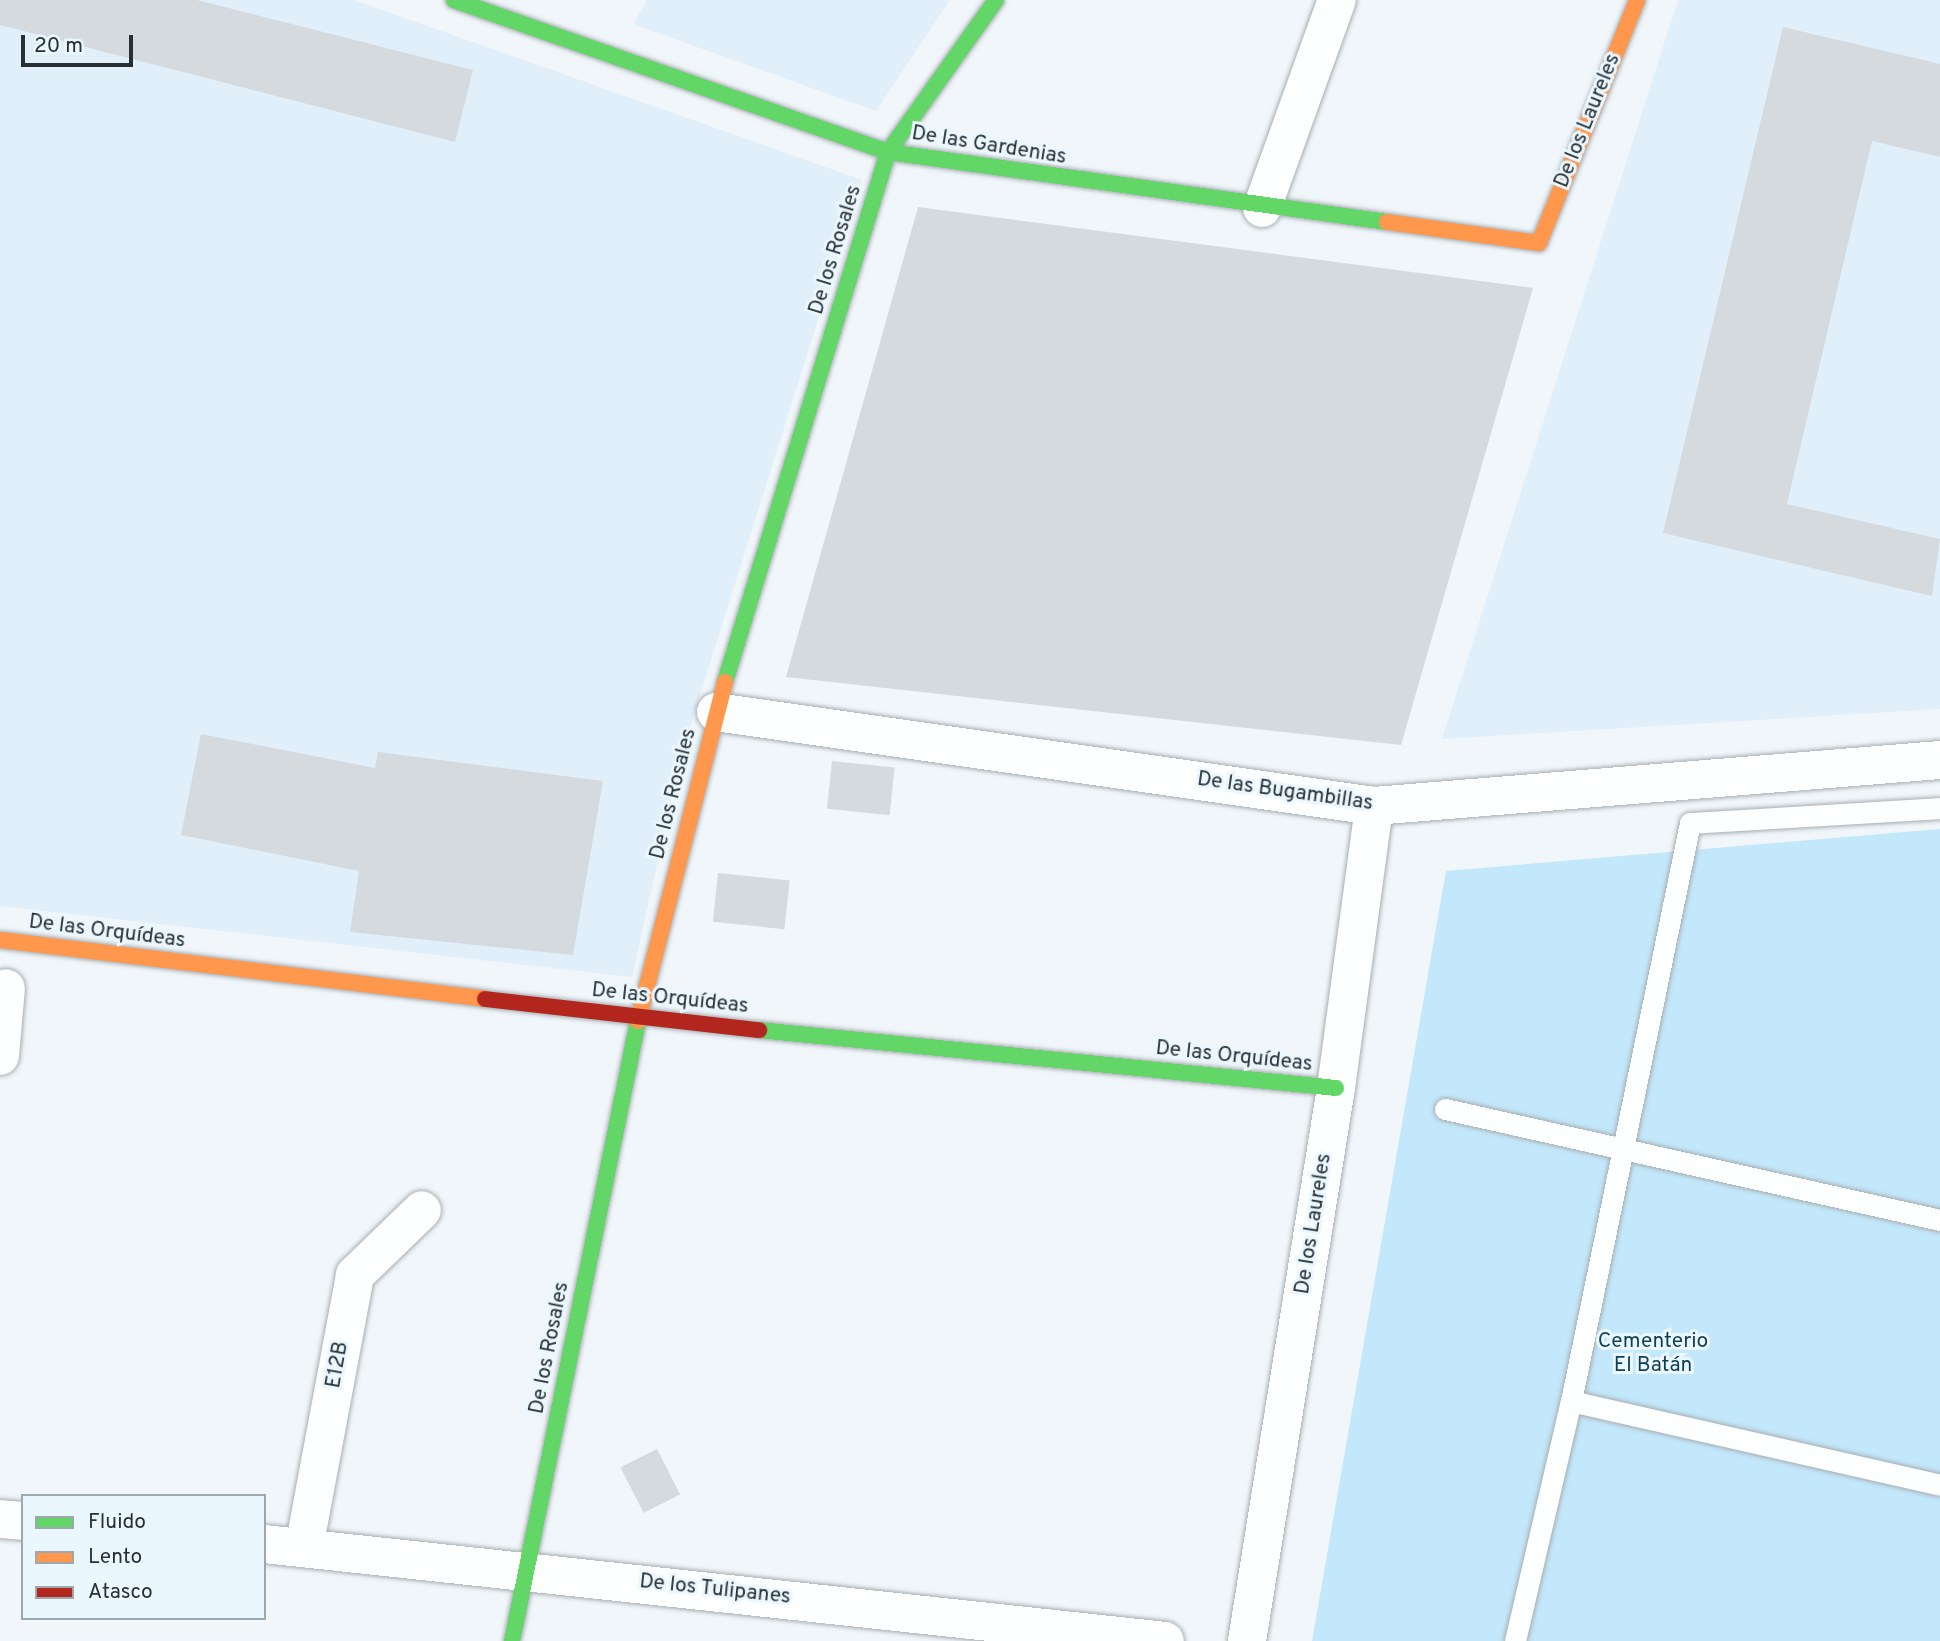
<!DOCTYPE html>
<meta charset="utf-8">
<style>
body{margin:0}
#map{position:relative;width:1940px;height:1641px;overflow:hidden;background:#f0f6fa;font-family:Overpass,sans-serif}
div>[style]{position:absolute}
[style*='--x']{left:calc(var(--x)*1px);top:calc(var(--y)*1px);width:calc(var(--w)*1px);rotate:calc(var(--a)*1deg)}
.built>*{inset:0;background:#e0eff9}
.green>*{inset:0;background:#c3e7fb}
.building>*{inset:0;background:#d5dadf;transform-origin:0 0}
.roads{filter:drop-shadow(0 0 2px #a7aeb2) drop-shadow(0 0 2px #a7aeb2)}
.lane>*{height:21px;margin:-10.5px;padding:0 10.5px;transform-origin:10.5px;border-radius:10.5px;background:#fdfefe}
.street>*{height:38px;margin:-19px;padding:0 19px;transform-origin:19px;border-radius:19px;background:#fdfefe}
.fast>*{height:16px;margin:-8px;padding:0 8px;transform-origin:8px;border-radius:8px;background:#63d668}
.slow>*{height:16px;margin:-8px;padding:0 8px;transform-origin:8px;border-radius:8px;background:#ff974d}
.jam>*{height:16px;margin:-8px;padding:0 8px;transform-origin:8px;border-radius:8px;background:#b3261e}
span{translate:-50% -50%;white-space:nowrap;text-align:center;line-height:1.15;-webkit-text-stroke:6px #ebf7ff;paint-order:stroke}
.street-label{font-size:21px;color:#283034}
.park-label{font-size:21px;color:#103f54}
.legend{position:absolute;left:21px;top:1494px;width:245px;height:126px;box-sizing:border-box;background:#ebf7ff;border:2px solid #9da7ae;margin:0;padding:9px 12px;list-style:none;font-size:21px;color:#283034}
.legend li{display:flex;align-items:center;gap:14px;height:35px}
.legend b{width:35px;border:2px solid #9da7ae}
.scale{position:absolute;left:21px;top:35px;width:112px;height:32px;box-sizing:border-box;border:4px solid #283034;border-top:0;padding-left:9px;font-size:21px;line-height:24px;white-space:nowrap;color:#283034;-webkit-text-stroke:5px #ebf7ff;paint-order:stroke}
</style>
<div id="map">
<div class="built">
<div style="clip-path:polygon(0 0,354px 0,862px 180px,682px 752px,632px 977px,0 906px)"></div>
<div style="clip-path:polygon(647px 0,950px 0,876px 111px,633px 24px)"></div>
<div style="clip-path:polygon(1678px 0,1940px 0,1940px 709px,1442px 739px)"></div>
</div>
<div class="green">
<div style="clip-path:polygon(1940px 829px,1940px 1641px,1312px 1641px,1446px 871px)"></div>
</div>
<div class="building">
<div style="clip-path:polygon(0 0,197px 0,473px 70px,455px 142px,0 25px)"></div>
<div style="clip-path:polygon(1783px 27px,1940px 64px,1940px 157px,1872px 141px,1787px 504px,1940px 539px,1932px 596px,1663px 533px)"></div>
<div style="clip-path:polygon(918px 207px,1533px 288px,1401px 745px,786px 677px)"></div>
<div style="clip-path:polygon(201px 734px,375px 768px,378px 752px,603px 781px,573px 955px,350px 932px,359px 871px,181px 835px)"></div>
<div style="left:832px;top:761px;width:63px;height:48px;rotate:6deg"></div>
<div style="left:718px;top:873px;width:72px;height:49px;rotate:6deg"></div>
<div style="left:657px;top:1449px;width:51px;height:41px;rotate:63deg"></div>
</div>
<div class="roads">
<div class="lane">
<div style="--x:1445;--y:1109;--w:507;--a:12.64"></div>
<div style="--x:1571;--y:1401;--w:378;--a:12.8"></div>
<div style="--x:1515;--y:1641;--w:246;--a:-76.9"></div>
<div style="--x:1571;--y:1401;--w:590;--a:-78.37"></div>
<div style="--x:1690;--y:823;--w:250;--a:-3.4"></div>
</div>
<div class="street">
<div style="--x:1262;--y:208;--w:221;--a:-70.2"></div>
<div style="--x:716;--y:712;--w:665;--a:8.13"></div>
<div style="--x:1374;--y:806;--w:568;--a:-4.65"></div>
<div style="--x:0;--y:1056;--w:68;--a:-85"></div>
<div style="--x:0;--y:1519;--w:23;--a:5"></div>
<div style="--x:264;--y:1544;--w:906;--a:6.14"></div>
<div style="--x:304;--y:1548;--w:278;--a:-79.4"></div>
<div style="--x:355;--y:1275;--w:93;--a:-44.1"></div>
<div style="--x:1247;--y:1641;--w:560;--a:-80.86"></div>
<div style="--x:1336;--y:1088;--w:285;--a:-82.3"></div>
</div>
<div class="fast">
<div style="--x:454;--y:0;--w:460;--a:19.3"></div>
<div style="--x:888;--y:152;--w:504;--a:7.99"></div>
<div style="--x:725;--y:682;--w:554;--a:-72.9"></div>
<div style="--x:888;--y:152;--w:186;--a:-54.6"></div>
<div style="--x:759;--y:1030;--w:580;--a:5.74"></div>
<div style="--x:512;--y:1641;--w:633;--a:-78.51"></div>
</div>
<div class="slow">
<div style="--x:1387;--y:222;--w:153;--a:7.9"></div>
<div style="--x:1539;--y:243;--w:262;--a:-68"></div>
<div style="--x:0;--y:940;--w:489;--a:6.9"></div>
<div style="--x:638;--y:1021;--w:350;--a:-75.6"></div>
</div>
<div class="jam">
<div style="--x:485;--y:999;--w:276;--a:6.5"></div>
</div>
</div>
<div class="street-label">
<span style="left:1588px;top:121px;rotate:-68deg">De los Laureles</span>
<span style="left:989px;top:146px;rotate:9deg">De las Gardenias</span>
<span style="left:836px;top:250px;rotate:-73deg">De los Rosales</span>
<span style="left:1285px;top:792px;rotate:8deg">De las Bugambillas</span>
<span style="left:674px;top:794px;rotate:-76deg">De los Rosales</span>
<span style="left:107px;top:932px;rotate:7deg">De las Orquídeas</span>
<span style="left:670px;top:999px;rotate:6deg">De las Orquídeas</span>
<span style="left:1234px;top:1057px;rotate:6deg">De las Orquídeas</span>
<span style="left:1314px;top:1224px;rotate:-81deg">De los Laureles</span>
<span style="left:550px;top:1348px;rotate:-79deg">De los Rosales</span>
<span style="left:338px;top:1365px;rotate:-80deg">E12B</span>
<span style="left:715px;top:1590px;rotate:6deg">De los Tulipanes</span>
</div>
<div class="park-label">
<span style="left:1653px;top:1354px">Cementerio<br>El Batán</span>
</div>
<ul class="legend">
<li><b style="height:9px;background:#63d668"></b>Fluido</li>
<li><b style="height:9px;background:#ff974d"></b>Lento</li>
<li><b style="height:9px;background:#b3261e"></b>Atasco</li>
</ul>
<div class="scale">20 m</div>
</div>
